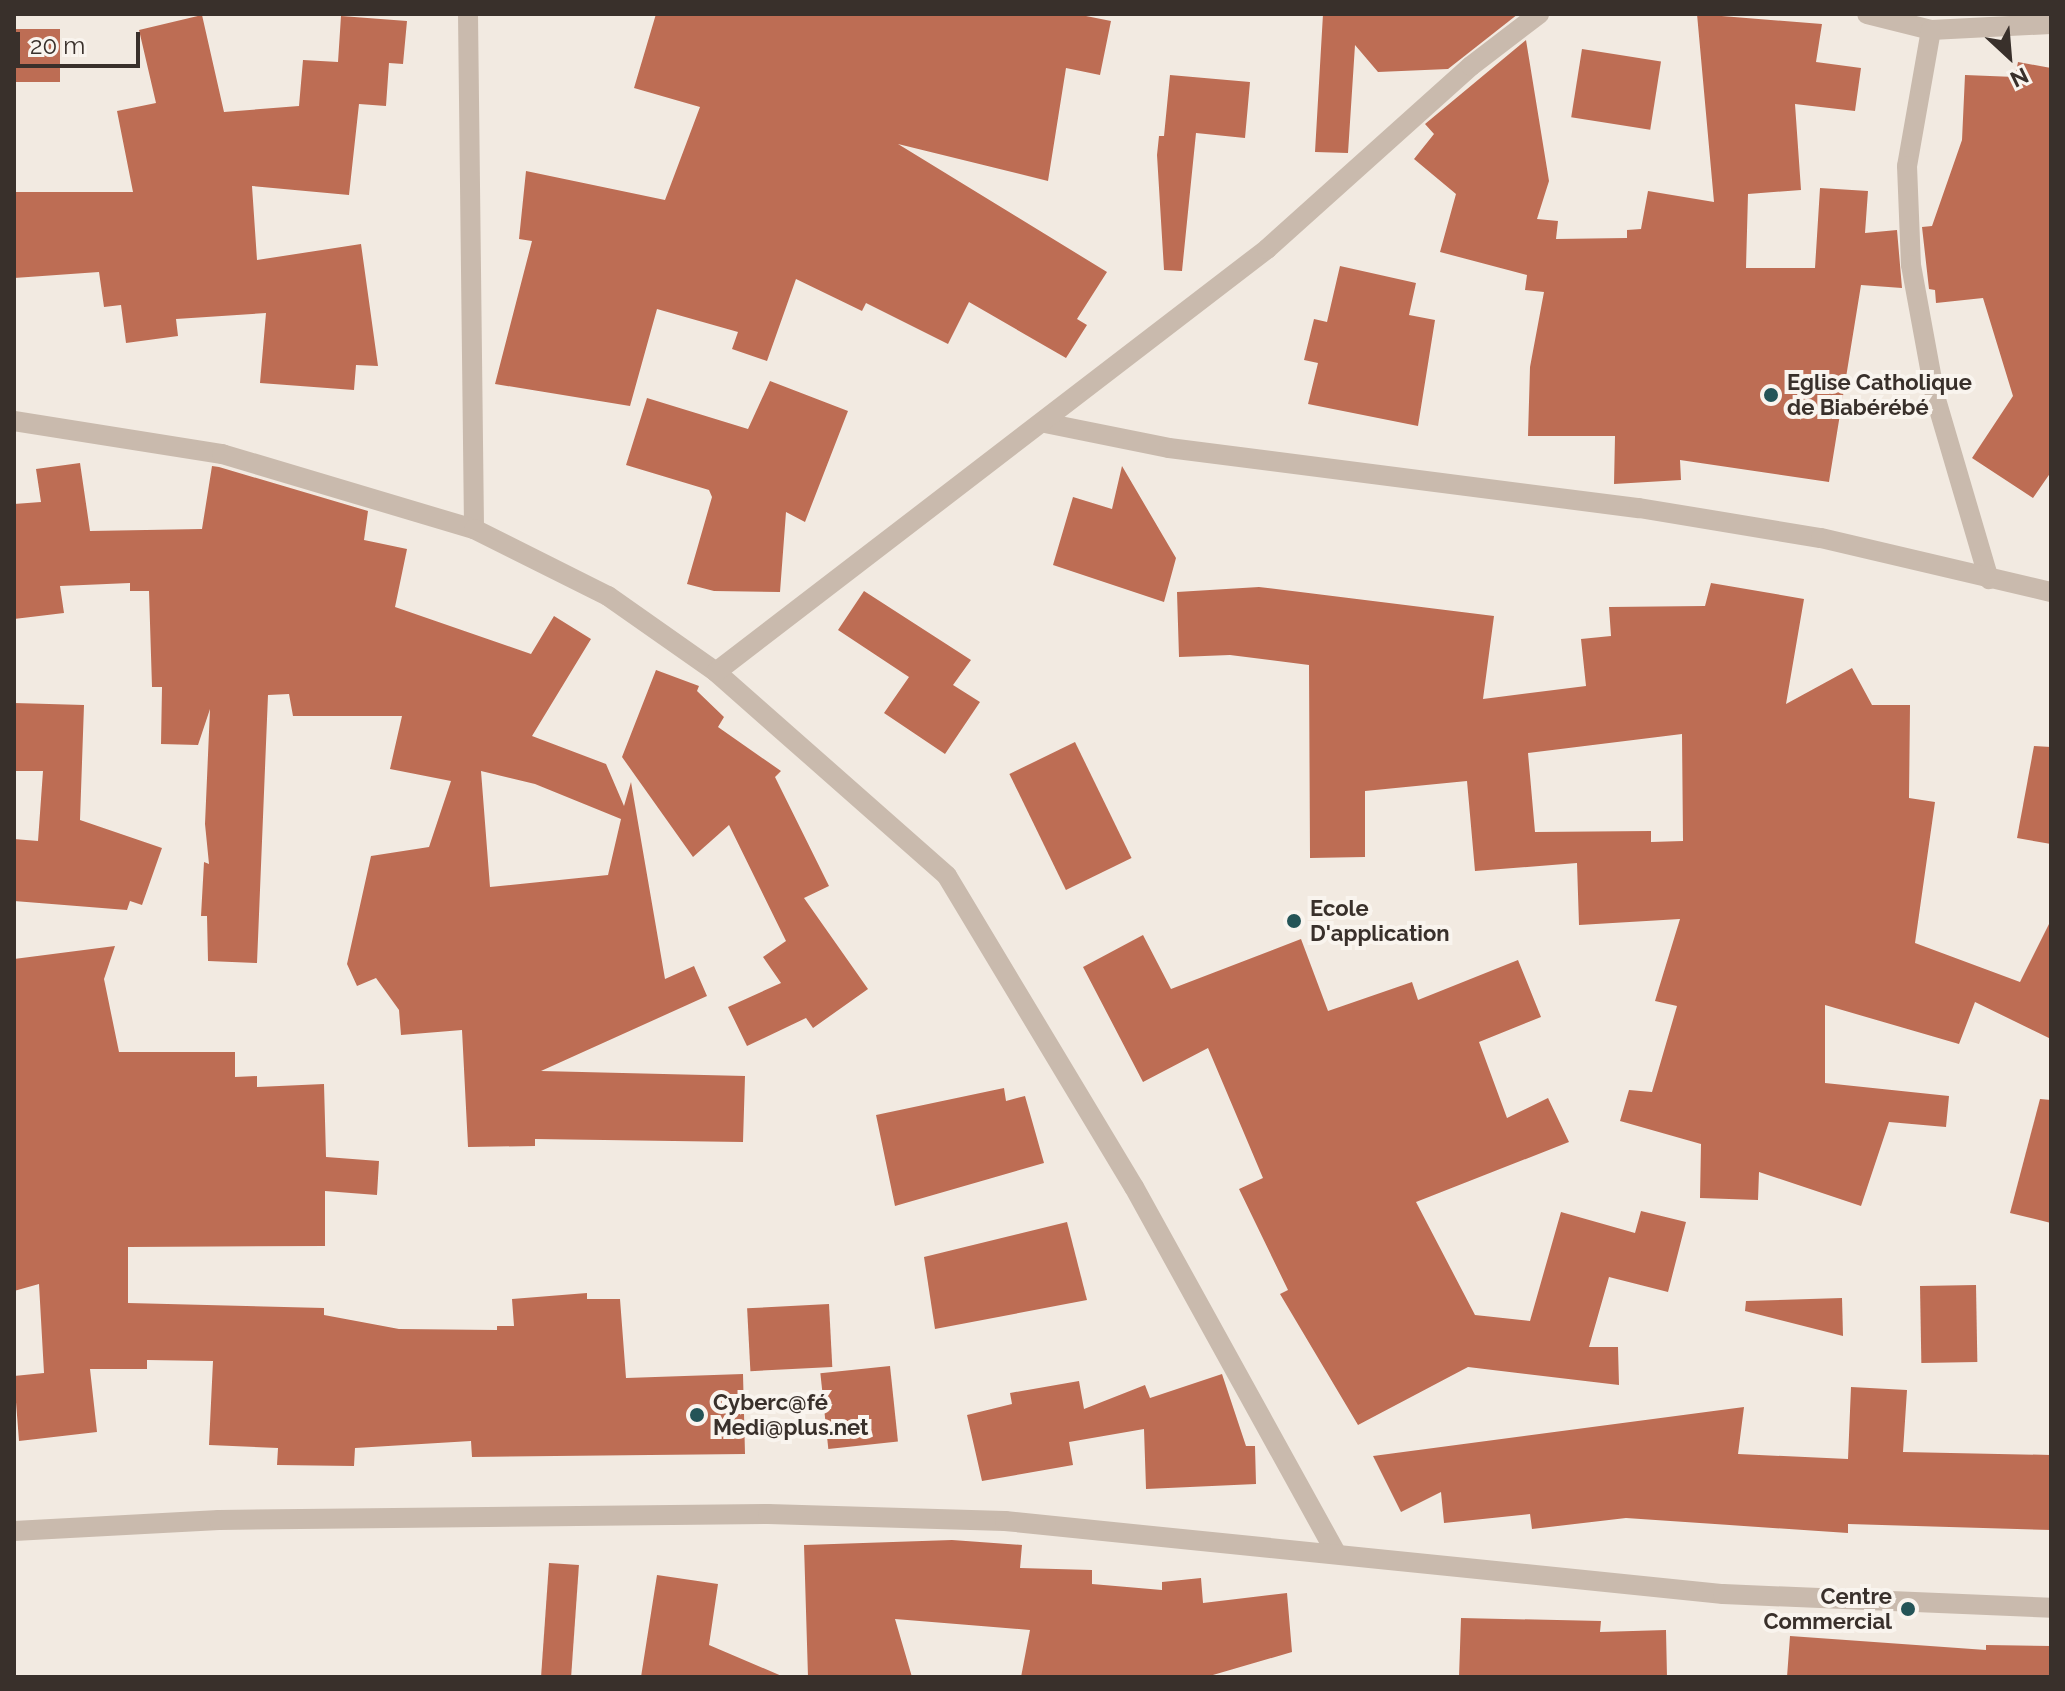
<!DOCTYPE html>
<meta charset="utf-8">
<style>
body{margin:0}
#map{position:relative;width:2065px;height:1691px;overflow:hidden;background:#f2eae1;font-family:Raleway,sans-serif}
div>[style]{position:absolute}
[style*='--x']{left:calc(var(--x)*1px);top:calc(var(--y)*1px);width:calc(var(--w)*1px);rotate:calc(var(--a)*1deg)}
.building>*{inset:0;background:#bd6d54;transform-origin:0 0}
.minor>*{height:20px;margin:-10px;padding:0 10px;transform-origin:10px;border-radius:10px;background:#c9baad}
.dots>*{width:22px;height:22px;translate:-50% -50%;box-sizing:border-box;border:4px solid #f9f4ee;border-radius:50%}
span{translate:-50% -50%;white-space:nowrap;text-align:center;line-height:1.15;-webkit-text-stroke:8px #f9f4ee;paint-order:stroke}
.poi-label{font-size:22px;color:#39302b;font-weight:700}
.left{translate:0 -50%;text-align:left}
.right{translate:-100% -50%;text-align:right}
.frame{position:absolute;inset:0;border:16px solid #39302b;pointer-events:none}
.north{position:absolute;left:1969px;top:16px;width:80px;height:80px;-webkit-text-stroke:6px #f9f4ee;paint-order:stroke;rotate:154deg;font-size:22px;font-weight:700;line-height:32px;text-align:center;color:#39302b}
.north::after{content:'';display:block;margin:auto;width:28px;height:36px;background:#39302b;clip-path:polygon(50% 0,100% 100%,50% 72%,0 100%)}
.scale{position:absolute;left:16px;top:32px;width:124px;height:36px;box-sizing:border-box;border:4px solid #39302b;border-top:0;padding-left:10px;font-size:24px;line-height:28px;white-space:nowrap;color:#39302b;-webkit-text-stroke:6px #f9f4ee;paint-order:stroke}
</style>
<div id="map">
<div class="building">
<div style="clip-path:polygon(656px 14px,1076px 14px,1111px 21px,1100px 75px,1066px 68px,1048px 181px,898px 144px,1107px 272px,1077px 319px,1087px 325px,1066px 358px,969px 302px,948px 344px,866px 303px,862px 311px,796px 279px,767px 361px,732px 349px,738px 332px,657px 309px,630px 406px,495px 384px,532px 241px,519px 239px,526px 171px,665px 200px,700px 107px,634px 88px)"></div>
<div style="clip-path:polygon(1323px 14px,1518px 14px,1448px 69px,1378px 72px,1355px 45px,1348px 153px,1315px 152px)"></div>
<div style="clip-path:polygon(1697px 14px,1822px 24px,1816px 62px,1861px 68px,1855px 111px,1795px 104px,1801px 190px,1748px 194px,1746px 268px,1815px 268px,1820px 188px,1868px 191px,1865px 233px,1897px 230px,1902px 288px,1861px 285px,1829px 482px,1680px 460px,1681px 480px,1614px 484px,1615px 436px,1528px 436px,1530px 367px,1544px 292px,1525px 290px,1527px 275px,1440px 252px,1456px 194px,1414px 159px,1434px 134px,1425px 124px,1526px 40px,1549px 181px,1537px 219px,1558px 221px,1556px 239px,1627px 238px,1627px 230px,1641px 229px,1648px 191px,1714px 202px)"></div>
<div style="clip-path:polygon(202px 15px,224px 112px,299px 106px,303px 60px,338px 62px,341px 16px,407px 21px,403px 64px,389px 63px,386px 106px,359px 104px,349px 195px,252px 186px,257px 260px,361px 244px,378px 366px,356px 365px,354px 390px,260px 383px,266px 313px,176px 319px,178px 336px,126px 343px,121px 305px,104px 307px,99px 272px,14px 278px,14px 192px,133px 192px,117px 111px,156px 103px,139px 30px)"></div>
<div style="left:14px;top:29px;width:46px;height:53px"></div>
<div style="left:1582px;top:49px;width:80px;height:69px;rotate:9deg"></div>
<div style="clip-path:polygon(2018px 62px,2051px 68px,2051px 472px,2033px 498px,1972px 458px,2013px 396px,1983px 298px,1936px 303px,1935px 290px,1929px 289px,1922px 227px,1932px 226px,1962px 140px,1965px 75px,2015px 77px)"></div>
<div style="clip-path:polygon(1170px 75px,1250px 82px,1245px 138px,1196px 133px,1182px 271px,1164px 270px,1157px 155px,1159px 136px,1164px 136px)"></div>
<div style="clip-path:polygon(1340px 266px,1416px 283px,1409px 315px,1435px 320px,1418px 426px,1308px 404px,1318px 363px,1304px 360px,1314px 319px,1327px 322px)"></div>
<div style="clip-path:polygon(770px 381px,848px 411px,805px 522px,786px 512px,780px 592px,714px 591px,687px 584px,712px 497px,709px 490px,626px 465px,647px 398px,748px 429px)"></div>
<div style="clip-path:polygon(evenodd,80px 463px,90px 531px,202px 529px,212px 466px,219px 467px,368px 511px,364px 540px,407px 549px,395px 607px,531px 654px,554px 616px,591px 639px,532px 736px,606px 764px,624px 806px,631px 782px,665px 979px,694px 966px,707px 996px,541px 1071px,745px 1076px,743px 1142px,535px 1139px,535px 1146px,468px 1147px,462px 1030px,401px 1035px,399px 1010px,376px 978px,357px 986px,347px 964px,371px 856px,429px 847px,451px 781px,390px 769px,402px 716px,293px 716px,289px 694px,268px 695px,257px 963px,208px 961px,207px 916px,201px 916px,204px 862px,209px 864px,205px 824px,210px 709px,198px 745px,161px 744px,162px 687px,152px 687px,149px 591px,130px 591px,130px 583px,60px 586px,64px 613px,14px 619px,14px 504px,41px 502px,36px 469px,80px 463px,481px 771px,535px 784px,621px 819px,608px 875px,490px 887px,481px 771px)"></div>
<div style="clip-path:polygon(1122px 466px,1176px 558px,1164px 602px,1053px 565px,1073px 497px,1112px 509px)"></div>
<div style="clip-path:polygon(evenodd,1711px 583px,1804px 599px,1786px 704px,1852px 668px,1872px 705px,1910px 705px,1909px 798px,1935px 802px,1915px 943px,2020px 982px,2051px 920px,2051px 1039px,1975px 1002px,1959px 1044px,1825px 1005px,1825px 1083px,1949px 1096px,1946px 1127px,1889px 1122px,1861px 1206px,1759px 1172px,1758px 1200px,1700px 1198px,1701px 1144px,1620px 1121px,1629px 1090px,1652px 1092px,1677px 1006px,1655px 1001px,1680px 919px,1579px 925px,1577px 863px,1475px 871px,1467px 781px,1365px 791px,1365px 857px,1310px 858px,1309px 665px,1230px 655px,1179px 657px,1177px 592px,1259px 587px,1494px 616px,1483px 699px,1586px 686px,1581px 639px,1611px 636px,1609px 607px,1705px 606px,1711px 583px,1682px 734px,1683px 841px,1651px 842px,1651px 831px,1535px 832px,1528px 753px,1682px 734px)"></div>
<div style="clip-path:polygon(864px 591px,971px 660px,953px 685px,980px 702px,945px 754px,884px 713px,909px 677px,838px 630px)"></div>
<div style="clip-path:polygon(656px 670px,699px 686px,697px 691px,724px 717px,718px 727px,781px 771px,775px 777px,829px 886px,804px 898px,868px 989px,813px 1028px,806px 1018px,747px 1046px,728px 1007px,781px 983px,763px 957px,786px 941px,729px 825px,693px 857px,622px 757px)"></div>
<div style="clip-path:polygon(14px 703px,84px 705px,80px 820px,162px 848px,142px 905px,130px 901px,127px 910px,14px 901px,14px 839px,38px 841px,43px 771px,14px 771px)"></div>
<div style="left:1075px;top:742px;width:129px;height:73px;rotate:64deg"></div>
<div style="clip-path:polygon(2034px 746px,2051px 747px,2051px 844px,2017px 838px)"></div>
<div style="clip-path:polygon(1143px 935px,1171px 989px,1301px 939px,1328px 1011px,1412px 982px,1418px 1000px,1518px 960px,1541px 1017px,1479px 1042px,1507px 1118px,1548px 1098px,1569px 1142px,1416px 1202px,1475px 1315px,1530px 1321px,1561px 1212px,1635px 1233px,1641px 1211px,1686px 1222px,1668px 1292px,1609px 1277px,1589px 1347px,1618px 1347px,1619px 1385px,1468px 1367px,1358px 1425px,1280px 1294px,1288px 1290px,1239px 1189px,1263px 1178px,1208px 1048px,1143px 1082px,1083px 967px)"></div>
<div style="clip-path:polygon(115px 946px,104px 979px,119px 1052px,235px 1052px,235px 1077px,257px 1076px,257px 1087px,324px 1084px,326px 1157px,379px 1161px,377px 1195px,325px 1191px,325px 1246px,128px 1247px,128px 1303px,324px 1308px,324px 1315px,399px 1329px,497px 1330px,497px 1326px,514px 1326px,512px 1299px,587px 1293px,587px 1299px,620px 1299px,626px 1378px,743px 1374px,745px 1454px,472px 1457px,471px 1441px,355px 1448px,354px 1466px,277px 1465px,278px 1448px,209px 1445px,213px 1361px,147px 1360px,147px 1369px,90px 1369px,97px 1432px,19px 1441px,14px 1376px,44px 1373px,39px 1284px,14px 1291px,14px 959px)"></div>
<div style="clip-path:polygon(1004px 1088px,1006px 1101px,1025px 1096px,1044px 1163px,895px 1206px,876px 1115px)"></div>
<div style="clip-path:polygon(2040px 1099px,2051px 1100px,2051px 1223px,2010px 1213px)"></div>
<div style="clip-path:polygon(1067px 1222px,1087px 1300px,935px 1329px,924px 1257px)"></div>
<div style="left:1976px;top:1285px;width:77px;height:56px;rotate:89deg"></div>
<div style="clip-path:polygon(1842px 1298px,1843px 1336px,1745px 1311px,1746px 1301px)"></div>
<div style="left:829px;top:1304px;width:63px;height:82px;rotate:87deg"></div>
<div style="left:890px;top:1366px;width:76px;height:70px;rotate:84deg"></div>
<div style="clip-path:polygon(1222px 1374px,1246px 1446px,1255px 1446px,1256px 1484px,1146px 1489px,1144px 1429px,1069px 1442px,1073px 1465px,982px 1481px,967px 1415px,1012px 1404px,1010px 1393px,1079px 1381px,1084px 1409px,1145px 1385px,1150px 1398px)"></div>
<div style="clip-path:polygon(1851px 1387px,1907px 1390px,1903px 1452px,2051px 1455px,2051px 1530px,1848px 1524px,1848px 1533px,1626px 1518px,1532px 1529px,1530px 1514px,1444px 1523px,1441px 1492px,1401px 1512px,1373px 1456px,1744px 1407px,1738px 1454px,1848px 1459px)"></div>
<div style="clip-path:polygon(952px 1540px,1022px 1545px,1020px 1568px,1092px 1570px,1092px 1584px,1162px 1590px,1162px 1582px,1201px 1578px,1203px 1603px,1287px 1593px,1292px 1652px,1206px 1677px,1021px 1677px,1030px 1630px,895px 1619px,912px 1677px,808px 1677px,804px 1545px)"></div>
<div style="left:549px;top:1563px;width:30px;height:114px;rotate:4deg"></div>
<div style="clip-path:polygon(657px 1575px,718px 1584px,709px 1645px,784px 1677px,641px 1677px)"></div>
<div style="clip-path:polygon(1461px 1618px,1601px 1621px,1600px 1632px,1666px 1630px,1667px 1677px,1459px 1677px)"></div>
<div style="clip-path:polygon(1790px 1636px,1986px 1650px,1986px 1645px,2051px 1646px,2051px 1677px,1787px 1677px)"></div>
</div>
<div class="minor">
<div style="--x:468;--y:14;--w:515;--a:89.33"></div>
<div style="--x:1867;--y:14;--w:66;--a:14"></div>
<div style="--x:1931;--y:30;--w:120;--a:-2.9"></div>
<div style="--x:1931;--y:30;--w:138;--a:100"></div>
<div style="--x:1907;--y:166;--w:99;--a:87.7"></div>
<div style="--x:1911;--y:265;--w:133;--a:79.6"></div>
<div style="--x:1935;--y:396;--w:191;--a:73.6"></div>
<div style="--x:14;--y:421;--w:211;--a:9"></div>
<div style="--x:222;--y:454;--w:263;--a:16.6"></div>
<div style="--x:474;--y:529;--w:150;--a:26.6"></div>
<div style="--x:608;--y:596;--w:132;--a:35.1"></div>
<div style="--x:716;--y:672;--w:308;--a:41.4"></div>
<div style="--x:947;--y:876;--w:363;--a:59"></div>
<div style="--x:1134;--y:1187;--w:419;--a:61.1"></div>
<div style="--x:1045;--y:423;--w:126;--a:11.4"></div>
<div style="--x:1169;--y:448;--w:474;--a:7.3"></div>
<div style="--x:1639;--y:508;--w:184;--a:9.4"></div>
<div style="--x:1821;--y:538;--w:236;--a:13.2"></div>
<div style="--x:716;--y:672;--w:695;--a:-37.51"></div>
<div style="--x:1267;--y:249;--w:274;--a:-41.9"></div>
<div style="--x:1471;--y:66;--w:86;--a:-37.4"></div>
<div style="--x:14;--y:1531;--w:205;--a:-3.1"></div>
<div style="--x:219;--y:1520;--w:549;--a:-0.63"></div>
<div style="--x:768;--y:1514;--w:237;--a:1.7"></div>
<div style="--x:1005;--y:1521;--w:722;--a:5.81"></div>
<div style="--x:1723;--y:1594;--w:328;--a:2.4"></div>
</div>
<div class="dots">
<div style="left:1771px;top:395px;background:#245457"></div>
<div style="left:1294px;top:921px;background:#245457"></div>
<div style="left:697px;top:1415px;background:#245457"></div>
<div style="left:1908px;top:1609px;background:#245457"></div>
</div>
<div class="poi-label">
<span class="left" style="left:1787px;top:395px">Eglise Catholique<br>de Biabérébé</span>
<span class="left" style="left:1310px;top:921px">Ecole<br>D'application</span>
<span class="left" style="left:713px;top:1415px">Cyberc@fé<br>Medi@plus.net</span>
<span class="right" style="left:1892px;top:1609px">Centre<br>Commercial</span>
</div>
<div class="frame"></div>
<div class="north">N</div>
<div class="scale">20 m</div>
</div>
